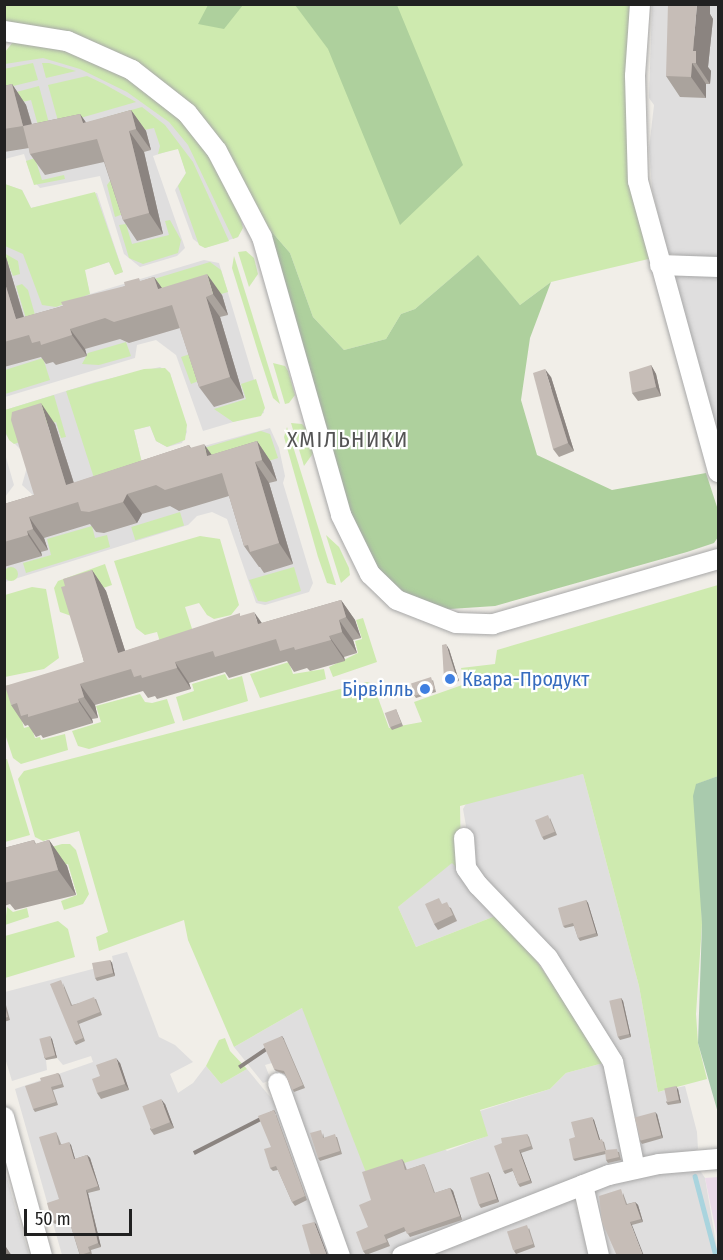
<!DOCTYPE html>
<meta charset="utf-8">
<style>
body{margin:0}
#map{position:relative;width:723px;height:1260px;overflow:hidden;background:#f1eee8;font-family:"Fira Sans Condensed",sans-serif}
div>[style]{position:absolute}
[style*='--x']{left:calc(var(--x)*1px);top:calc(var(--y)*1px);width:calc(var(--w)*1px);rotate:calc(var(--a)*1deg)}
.residential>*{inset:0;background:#dfdede}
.industrial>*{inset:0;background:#eadae8}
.grass>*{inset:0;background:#ceeaaf;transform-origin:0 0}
.round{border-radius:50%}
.forest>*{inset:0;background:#aed09d}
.cemetery>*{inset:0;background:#a9caad}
.stream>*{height:4.5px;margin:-2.25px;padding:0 2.25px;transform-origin:2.25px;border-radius:2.25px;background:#a9d4de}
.roads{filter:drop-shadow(0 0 2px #a8a8a8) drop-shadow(0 0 2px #a8a8a8)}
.minor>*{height:20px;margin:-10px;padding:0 10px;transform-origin:10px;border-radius:10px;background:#fff}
.wall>*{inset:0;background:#aaa39d}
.shaded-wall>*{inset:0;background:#8b8480;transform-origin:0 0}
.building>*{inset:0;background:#c6bdb7;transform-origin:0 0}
.dots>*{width:16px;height:16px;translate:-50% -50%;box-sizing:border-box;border:3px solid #fff;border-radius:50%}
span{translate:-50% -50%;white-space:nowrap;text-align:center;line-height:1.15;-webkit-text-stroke:4.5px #fff;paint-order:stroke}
.shop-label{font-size:20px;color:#366cbe}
.left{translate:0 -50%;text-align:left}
.right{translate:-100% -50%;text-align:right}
.quarter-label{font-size:22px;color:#545454;letter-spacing:1.5px}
.frame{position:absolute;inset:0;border:6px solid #212121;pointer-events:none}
.scale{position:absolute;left:24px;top:1209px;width:108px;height:27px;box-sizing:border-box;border:3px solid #212121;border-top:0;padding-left:8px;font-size:18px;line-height:21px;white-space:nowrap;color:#212121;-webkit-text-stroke:4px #fff;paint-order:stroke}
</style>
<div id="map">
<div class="residential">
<div style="clip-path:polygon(652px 5px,718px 5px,718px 263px,667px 253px,652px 188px,649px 148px,654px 105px,649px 98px)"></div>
<div style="clip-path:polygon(32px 42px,175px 113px,243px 224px,238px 237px,205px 248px,193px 239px,175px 190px,186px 173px,178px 148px,153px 156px,185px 248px,177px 256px,140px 267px,124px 254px,100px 176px,40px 188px,32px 179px,24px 154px,5px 159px,5px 52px)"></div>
<div style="clip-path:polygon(4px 184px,22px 190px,31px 208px,97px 193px,123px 272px,115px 275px,109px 262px,84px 270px,90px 294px,204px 260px,219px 263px,264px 413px,203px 431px,176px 355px,156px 340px,137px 345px,135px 358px,5px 397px)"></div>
<div style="clip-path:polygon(718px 270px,718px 437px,675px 280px,678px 275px)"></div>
<div style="clip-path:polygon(160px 367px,170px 373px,187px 432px,182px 443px,167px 447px,156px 441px,150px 426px,134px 430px,142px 463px,270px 428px,279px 448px,285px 476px,283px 483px,313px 583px,309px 592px,265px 605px,256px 603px,227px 519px,212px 512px,197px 516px,188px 525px,5px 582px,5px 525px,35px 497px,22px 485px,27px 467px,23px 452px,5px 434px,5px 410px,95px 382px)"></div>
<div style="clip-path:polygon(5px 454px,14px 485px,5px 497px,4px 497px)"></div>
<div style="clip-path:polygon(583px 774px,639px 986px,658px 1092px,685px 1086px,697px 1132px,698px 1149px,688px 1155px,641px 1156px,620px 1068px,473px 865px,463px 809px,467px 802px)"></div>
<div style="clip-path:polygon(452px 862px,492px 909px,503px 913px,416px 947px,398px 907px)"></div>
<div style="clip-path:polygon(127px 952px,159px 1037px,175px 1045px,193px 1062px,170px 1074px,178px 1093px,193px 1083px,206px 1066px,221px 1084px,247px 1069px,276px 1104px,334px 1255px,62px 1255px,15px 1089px,93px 1062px,91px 1056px,63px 1065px,57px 1058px,46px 1060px,47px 1070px,12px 1081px,5px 1058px,5px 992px,104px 966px,113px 961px,112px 956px)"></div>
<div style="clip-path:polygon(302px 1008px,447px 1151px,487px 1136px,480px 1111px,550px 1089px,566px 1073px,607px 1062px,625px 1163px,463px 1221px,464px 1226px,385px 1255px,346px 1255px,272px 1063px,265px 1065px,271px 1080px,263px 1083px,234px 1047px)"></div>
<div style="clip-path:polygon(4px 1167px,12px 1196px,29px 1255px,5px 1255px)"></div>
<div style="clip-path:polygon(699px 1169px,705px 1178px,718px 1255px,605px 1255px,593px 1192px,616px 1180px)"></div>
<div style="clip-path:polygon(574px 1199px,590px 1255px,421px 1256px,514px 1220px,518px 1222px,530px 1218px,530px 1214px)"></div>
</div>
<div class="industrial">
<div style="clip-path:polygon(718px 1177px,718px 1241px,705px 1178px)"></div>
</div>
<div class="grass">
<div style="clip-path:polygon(4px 5px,640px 5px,635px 76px,657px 257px,551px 282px,520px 305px,477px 256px,415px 309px,401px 314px,386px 339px,344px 350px,313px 317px,290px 253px,244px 200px,230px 169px,132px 70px,5px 31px)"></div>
<div style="clip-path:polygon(13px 42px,56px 48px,92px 60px,132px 81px,175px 113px,202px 144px,238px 209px,243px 228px,238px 237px,233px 239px,188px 145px,169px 122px,127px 92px,80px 69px,43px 58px,5px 64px,5px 52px)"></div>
<div style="clip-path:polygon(33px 63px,38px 80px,5px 88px,4px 69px)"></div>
<div style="clip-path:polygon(42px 63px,49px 63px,76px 71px,46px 78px)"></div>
<div style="clip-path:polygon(87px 76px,104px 84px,136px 102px,63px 123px,58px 121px,48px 85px)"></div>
<div style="clip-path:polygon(39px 86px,50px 127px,57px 131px,142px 107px,165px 125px,193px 162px,229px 241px,205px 248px,199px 245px,178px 186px,186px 173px,178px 149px,158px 154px,160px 146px,154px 128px,105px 138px,42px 140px,31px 100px,5px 106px,5px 95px)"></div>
<div style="clip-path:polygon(35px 158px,42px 180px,64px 175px,65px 179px,34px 185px,26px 161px)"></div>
<div style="clip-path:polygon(113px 177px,123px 214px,115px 217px,107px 185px)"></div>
<div style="clip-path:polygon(5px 184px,22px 190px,31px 208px,95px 192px,123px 272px,115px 275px,109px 262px,85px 270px,90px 294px,56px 307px,42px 305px,23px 254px,5px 246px)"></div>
<div style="clip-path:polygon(170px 220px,181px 240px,178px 253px,143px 264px,129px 258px,119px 225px,126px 224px,132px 244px,169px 235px,165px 221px)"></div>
<div style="clip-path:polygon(246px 251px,254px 258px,258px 274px,249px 287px,238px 252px)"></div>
<div style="clip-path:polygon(4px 253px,18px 261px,20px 274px,13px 276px)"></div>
<div style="clip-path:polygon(234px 256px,280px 404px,273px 398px,259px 355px,232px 268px)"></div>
<div style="clip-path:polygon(210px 262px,221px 270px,228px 292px,173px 308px,131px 286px)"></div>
<div style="clip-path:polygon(22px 284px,28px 290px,35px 315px,28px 325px,16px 286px)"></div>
<div style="clip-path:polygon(126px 342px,131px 356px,99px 365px,82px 364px,88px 353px)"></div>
<div style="clip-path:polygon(193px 353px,201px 380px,191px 384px,181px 357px)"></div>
<div style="clip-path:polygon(43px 358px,50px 380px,5px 394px,5px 370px)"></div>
<div style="clip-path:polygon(273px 363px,285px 366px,288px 371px,295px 395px,289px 403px,285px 404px)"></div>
<div style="clip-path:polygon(165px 368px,170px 373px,187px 425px,185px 440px,167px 447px,156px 441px,150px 426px,134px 430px,142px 463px,94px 478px,66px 391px,144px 369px)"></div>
<div style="clip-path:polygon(256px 379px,265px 408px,261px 416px,233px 422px,214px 409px,246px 399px,241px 384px)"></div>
<div style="clip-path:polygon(54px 395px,66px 437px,61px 438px,56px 422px,21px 433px,23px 441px,14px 444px,9px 440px,5px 431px,5px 410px)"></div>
<div style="clip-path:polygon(291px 423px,302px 424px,308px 430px,314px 452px,304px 466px)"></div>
<div style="clip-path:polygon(287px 427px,336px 585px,335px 585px,327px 583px,318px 557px,284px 437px)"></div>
<div style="clip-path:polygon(261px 431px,270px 434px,278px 458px,223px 475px,187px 453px)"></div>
<div style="left:180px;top:512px;width:14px;height:51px;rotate:73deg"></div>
<div style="clip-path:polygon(92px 526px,95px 538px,107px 535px,110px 547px,26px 573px,23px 563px,51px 555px,47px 539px)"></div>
<div style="clip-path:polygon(326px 535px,339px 547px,349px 568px,350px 575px,341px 583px)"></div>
<div style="clip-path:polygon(200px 536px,220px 539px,239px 605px,231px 615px,214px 619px,207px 615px,199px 603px,185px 607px,195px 638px,162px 649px,157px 632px,145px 635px,136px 628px,114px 561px)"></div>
<div style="clip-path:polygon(105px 564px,112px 585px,71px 599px,77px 618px,60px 612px,54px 588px,58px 581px)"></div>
<div class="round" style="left:4px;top:567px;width:14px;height:14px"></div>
<div style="clip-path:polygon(294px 567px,301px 591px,266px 602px,258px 601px,249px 580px)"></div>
<div style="clip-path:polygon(718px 585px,718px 776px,697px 784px,702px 924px,696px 1014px,698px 1043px,707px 1079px,658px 1092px,639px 986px,583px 774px,460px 806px,461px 857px,456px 867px,452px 863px,398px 907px,416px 947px,503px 913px,607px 1062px,566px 1073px,550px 1089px,480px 1110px,488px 1136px,367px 1175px,302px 1008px,234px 1047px,188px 940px,184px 920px,99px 951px,96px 937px,108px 932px,79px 831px,43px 841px,35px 837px,18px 779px,24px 771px,367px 682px,373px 684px,389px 728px,422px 722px,414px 702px,465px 684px,461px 668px,495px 664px,497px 650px)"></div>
<div style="clip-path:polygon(32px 587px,46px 589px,59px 658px,44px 669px,5px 677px,5px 595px)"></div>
<div style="clip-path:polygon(363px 618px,377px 662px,333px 677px,329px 667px,358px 653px,355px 641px,362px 639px,356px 620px)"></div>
<div style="clip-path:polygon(289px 662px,293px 674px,324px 669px,326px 679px,260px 698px,250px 674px)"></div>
<div style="clip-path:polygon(225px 674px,228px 680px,242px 676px,248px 701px,183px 721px,176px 697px,194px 691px,192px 684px)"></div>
<div style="clip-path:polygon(41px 679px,18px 706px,24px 728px,31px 726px,35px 738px,40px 737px,41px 740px,65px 734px,68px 750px,21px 764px,13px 758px,5px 734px,4px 686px)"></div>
<div style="clip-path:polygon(140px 694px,145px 702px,152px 703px,167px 699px,175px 723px,89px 749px,78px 746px,72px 731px,101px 722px,96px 706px)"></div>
<div style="clip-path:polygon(7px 759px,30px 835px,5px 842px,4px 760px)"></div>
<div style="clip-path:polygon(62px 844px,70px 844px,76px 850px,89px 894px,83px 904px,64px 910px,61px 901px,77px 895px,68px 864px,53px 869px,13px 858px)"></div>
<div style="clip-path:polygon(7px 907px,13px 912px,27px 908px,29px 917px,5px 925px)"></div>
<div style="clip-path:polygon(58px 921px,68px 929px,75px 957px,5px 978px,5px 936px)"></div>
<div style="clip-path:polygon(225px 1038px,230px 1051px,247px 1069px,221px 1084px,206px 1066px,219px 1040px)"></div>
</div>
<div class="forest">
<div style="clip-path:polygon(208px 5px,208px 4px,243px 5px,224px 29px,198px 24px)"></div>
<div style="clip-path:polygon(295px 5px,397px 5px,463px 165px,400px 225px,328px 49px)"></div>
<div style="clip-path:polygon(244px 200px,290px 253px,313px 317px,344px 350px,386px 339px,401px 314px,415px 309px,478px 255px,520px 305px,551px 282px,530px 338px,521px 400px,537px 455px,612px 490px,706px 473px,718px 510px,718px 537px,714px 543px,687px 552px,495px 606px,420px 611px,370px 574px)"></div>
</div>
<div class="cemetery">
<div style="clip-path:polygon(718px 776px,718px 1113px,698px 1043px,702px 924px,693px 796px,696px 784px)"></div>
</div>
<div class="stream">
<div style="--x:695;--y:1176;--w:83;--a:75.3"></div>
</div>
<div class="roads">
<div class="minor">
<div style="--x:640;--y:4;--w:72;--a:94"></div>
<div style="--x:635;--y:76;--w:105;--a:88.4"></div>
<div style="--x:638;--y:181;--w:302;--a:74.6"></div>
<div style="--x:4;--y:31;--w:64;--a:9"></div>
<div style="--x:67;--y:41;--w:71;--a:24"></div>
<div style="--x:132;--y:70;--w:70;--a:38"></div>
<div style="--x:187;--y:113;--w:48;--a:51.7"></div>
<div style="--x:217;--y:151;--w:97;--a:62.4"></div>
<div style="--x:262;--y:237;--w:289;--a:74.1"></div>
<div style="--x:341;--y:515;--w:66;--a:63.8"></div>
<div style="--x:370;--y:574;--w:37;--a:44"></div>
<div style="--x:397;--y:600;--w:63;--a:21.3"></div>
<div style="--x:456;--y:623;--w:37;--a:2"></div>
<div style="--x:493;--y:624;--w:234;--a:-16.1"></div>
<div style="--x:660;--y:265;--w:58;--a:2"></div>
<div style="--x:464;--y:838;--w:30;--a:86"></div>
<div style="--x:466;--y:868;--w:21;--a:55"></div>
<div style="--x:478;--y:885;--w:101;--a:46.2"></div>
<div style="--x:548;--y:958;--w:123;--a:58"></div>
<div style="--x:613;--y:1062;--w:109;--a:78.4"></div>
<div style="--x:278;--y:1083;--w:184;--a:70.3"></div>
<div style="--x:4;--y:1117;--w:144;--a:74.7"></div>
<div style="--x:583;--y:1185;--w:73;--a:77.3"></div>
<div style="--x:402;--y:1256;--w:222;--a:-21.4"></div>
<div style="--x:609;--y:1175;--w:51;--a:-12.4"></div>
<div style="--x:659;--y:1164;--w:59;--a:-4.8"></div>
</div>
</div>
<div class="wall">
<div style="clip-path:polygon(710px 14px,713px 19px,708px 67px,711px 71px,710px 84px,706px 84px,706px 98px,680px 97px,666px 76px)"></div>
<div style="clip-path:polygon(12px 84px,26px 105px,32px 124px,80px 114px,86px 123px,131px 110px,146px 131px,151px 150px,144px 152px,163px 234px,137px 241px,123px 220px,104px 162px,45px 175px,30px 154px,29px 148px,4px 152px,4px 86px)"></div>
<div style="clip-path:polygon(4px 254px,6px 257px,24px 317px,63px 306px,154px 277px,162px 288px,222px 295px,228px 315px,220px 317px,244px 398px,214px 407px,199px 387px,180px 328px,129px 343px,120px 339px,85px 349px,87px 356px,56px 365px,53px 362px,46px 364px,41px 357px,4px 367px)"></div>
<div style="clip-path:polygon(651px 365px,656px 374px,661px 396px,638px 401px,632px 393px)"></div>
<div style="clip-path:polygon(551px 377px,574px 451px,559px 457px,553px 449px)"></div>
<div style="clip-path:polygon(55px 424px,74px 483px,189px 445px,191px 448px,211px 455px,257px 441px,271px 462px,277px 481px,269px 483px,293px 564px,264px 573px,260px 567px,259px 567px,244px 546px,229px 496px,179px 511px,170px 506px,142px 514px,137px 523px,104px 533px,96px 532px,90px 524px,44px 538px,48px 550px,41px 552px,42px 556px,4px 567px,4px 504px,34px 495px)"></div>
<div style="clip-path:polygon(92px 570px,106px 591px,125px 651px,241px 616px,262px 623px,341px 600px,355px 620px,361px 638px,353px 640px,357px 653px,344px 657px,345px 661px,310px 671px,307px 668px,294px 672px,287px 661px,229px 678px,225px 672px,189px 683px,191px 689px,157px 699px,155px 696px,148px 698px,143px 691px,95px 705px,98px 718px,92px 719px,93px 723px,43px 738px,41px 735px,36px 737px,28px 725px,25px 726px,11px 705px,84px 662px,65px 586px)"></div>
<div style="clip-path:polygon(449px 649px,459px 681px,447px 685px,444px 680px)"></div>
<div style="clip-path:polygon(433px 680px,436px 692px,416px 698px,414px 695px)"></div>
<div style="clip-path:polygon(396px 709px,403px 726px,392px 730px,390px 727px)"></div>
<div style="clip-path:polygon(550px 818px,557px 835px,544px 840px,542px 837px)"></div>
<div style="clip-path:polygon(34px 840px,36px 844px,49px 840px,67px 866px,76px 895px,15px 910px,10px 904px,4px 906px,4px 848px)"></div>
<div style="clip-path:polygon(586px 900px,588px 903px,598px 936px,580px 941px,578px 938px,574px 926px,565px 928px,563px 926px)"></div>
<div style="clip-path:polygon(443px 904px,451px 908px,457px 921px,438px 930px,434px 924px)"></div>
<div style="clip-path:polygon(110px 960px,112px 963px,115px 976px,97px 981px,95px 978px)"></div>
<div style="clip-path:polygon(63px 983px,72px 1005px,96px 999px,102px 1015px,79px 1024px,85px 1041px,76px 1045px,74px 1042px)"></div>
<div style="clip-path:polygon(621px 998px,623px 1001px,631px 1037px,620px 1040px,618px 1037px)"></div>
<div style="clip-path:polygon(4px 1003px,6px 1005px,10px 1020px,4px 1022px)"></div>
<div style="clip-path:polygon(52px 1039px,57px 1058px,46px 1060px,44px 1057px)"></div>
<div style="clip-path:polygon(284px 1039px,305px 1088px,294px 1092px,285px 1074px,276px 1071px,274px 1069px)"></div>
<div style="clip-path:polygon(120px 1063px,129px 1090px,101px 1099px,97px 1093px,100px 1076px)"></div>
<div style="clip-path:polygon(58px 1073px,60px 1075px,64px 1087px,53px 1090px,58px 1105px,35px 1112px,33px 1109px,41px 1081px)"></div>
<div style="clip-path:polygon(678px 1089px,681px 1103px,668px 1105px,666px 1102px)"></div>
<div style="clip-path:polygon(165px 1104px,174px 1128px,154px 1135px,150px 1129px)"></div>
<div style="clip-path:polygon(276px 1114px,307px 1200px,295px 1206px,292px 1202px,278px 1170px,273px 1171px,270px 1168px,271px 1147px)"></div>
<div style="clip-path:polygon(657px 1114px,663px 1138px,642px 1144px,640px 1141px)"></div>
<div style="clip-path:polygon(594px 1120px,600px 1140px,604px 1142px,606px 1150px,619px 1152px,621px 1160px,608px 1163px,606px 1160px,606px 1154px,575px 1161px,573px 1159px,575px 1137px)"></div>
<div style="clip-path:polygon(56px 1132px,58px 1136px,61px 1144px,71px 1145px,75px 1159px,87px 1155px,90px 1158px,100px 1190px,88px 1193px,101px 1247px,91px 1250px,92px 1255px,91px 1256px,80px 1256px,69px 1220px,55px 1224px,52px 1221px,59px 1199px)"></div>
<div style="clip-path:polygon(323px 1133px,324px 1138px,337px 1137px,342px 1154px,320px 1161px,318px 1158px)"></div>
<div style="clip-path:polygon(527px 1134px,529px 1137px,533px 1149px,521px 1153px,532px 1183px,520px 1187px,518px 1184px,513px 1171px,505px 1174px,503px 1171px)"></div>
<div style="clip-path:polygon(402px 1159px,404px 1162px,407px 1170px,424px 1164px,426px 1168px,435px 1193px,450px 1188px,453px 1191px,462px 1220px,410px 1237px,406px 1231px,387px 1239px,390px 1246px,366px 1255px,363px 1251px,368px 1227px,371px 1200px)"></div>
<div style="clip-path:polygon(488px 1172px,490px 1175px,499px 1202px,481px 1208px,479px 1205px)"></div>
<div style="clip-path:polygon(623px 1193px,627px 1204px,635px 1202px,638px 1205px,643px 1222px,632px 1225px,617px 1256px)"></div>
<div style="clip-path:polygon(529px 1228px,535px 1247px,516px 1254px,514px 1251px)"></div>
</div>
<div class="shaded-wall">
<div style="clip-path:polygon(697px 4px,710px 4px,710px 14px,713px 19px,708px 67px,711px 71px,710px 84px,696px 63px,693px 51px)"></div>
<div style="clip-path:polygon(692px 63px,706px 84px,706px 98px,691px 77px)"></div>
<div style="clip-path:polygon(12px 84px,26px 105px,38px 147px,23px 126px)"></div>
<div style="clip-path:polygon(131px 110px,146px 131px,151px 150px,136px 129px)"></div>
<div style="clip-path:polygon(80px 114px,95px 135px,83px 123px)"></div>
<div style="clip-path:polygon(129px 131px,144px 152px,163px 234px,149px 213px)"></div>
<div style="clip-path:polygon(4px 254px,6px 257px,29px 335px,16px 319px,4px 280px)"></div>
<div style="clip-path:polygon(207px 274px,222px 295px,228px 315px,213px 294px)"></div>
<div style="clip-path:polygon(154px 277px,169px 298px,158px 289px)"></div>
<div style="clip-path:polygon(206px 297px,220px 317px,244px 398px,230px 377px)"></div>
<div style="clip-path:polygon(70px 329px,85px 349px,87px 356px,72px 335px)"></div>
<div style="clip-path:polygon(651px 365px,656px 374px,661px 396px,656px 387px)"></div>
<div style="clip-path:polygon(545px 369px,551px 377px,574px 451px,568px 443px)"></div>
<div style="clip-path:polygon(41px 403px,55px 424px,81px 506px,66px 485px)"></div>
<div style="clip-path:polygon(257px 441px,271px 462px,277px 481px,262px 460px)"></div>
<div style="clip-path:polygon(204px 444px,219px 465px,207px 456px)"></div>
<div style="clip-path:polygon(255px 462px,269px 483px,293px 564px,279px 543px)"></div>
<div style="clip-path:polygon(127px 494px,142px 514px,137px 523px,123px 502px)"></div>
<div style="clip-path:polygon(29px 517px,44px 538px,48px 550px,33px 529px)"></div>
<div style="clip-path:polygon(27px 531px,41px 552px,42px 556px,28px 535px)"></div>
<div style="clip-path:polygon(92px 570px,106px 591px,131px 669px,118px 653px)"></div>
<div style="clip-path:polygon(341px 600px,355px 620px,361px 638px,346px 617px)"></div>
<div style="clip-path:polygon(254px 612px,269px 633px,258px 624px)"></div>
<div style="clip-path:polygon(339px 620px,353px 640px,357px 653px,342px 632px)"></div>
<div style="clip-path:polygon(329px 636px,344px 657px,345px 661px,331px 640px)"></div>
<div style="clip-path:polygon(446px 644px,449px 649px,459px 681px,456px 676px)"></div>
<div style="clip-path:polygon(175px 662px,189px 683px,191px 689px,177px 668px)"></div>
<div style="clip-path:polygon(80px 684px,95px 705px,98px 718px,84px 697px)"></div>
<div style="clip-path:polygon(78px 699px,92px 719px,93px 723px,79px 702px)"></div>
<div style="clip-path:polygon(49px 840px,67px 866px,76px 895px,58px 870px)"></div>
<div style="clip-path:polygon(586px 900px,588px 903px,598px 936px,596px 933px)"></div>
<div style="clip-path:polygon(110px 960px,112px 963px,115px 976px,113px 973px)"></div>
<div style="clip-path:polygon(621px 998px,623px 1001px,631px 1037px,629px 1034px)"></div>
<div style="clip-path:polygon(50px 1036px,52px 1039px,57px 1058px,55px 1055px)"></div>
<div style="left:282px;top:1036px;width:4px;height:53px;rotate:56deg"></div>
<div style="clip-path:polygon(116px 1058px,120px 1063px,129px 1090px,125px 1084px)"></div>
<div style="clip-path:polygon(676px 1086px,678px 1089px,681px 1103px,679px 1100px)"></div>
<div style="clip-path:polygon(161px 1099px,165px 1104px,174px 1128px,170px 1122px)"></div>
<div style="left:274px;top:1110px;width:4px;height:91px;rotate:63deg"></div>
<div style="clip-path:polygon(655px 1112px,657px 1114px,663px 1138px,661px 1135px)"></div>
<div style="clip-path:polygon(592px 1117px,594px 1120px,601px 1143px,599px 1140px)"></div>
<div style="clip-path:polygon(69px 1142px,71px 1145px,76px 1162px,74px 1159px)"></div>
<div style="clip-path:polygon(519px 1150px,521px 1153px,532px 1183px,530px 1180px)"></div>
<div style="clip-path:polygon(87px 1155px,90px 1158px,100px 1190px,98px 1186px)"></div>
<div style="clip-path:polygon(488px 1172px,490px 1175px,499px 1202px,497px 1199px)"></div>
<div style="clip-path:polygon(450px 1188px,453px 1191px,462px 1220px,460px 1216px)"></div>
<div style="clip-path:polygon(86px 1190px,88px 1193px,101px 1247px,98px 1243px)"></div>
<div style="clip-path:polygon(635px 1202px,638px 1205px,643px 1222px,641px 1219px)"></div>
<div style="clip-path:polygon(314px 1222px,316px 1224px,328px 1256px,327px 1256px)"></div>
<div style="clip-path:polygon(630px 1222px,632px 1225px,644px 1256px,643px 1256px)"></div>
<div style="clip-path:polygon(4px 1244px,12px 1256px,4px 1256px)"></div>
</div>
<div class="building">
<div style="clip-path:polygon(668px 4px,697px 4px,693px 51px,696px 51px,696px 63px,692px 63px,691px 77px,666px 76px)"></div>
<div style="clip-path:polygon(12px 84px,23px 126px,4px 129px,4px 86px)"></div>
<div style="clip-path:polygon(131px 110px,136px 129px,129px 131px,149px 213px,123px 220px,97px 139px,30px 154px,23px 126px,80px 114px,83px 123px)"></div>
<div style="clip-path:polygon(207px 274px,213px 294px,206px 297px,230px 377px,199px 387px,172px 305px,114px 322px,105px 318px,70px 329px,72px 335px,41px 345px,40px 341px,32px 343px,29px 335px,4px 342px,4px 280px,16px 319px,63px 306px,61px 302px,125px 286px,124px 282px,139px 278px,140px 281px,154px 277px,158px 289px)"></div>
<div style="clip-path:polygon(651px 365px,656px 387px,632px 393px,629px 372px)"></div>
<div style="clip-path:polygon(545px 369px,568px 443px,553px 449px,533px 373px)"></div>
<div style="clip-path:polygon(41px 403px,66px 485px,189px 445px,190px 448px,204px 444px,207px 456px,257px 441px,262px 460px,255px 462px,279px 543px,250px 552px,248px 545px,244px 546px,222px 473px,165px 490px,156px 485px,127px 494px,123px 502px,89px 512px,81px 511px,78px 502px,29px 517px,33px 529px,27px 531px,28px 535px,4px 542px,4px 504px,34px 495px,11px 420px,12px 412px)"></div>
<div style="clip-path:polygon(92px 570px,118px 653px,240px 613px,240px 616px,254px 612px,258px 624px,341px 600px,346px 617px,339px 620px,342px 632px,329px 636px,331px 640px,295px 650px,294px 647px,280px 651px,276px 639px,215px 657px,213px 651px,175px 662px,177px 668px,142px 678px,141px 675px,134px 677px,131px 669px,80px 684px,84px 697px,78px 699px,79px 702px,28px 717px,28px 714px,21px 716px,17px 703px,11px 705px,5px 686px,84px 662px,61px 587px,65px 586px,63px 579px)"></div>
<div style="clip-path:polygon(446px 644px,456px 676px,444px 680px,442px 645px)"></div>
<div style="left:431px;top:677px;width:13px;height:21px;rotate:72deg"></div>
<div style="left:396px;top:709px;width:15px;height:12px;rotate:70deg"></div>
<div style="left:548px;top:815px;width:18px;height:14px;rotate:68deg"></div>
<div style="clip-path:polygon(34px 840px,35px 844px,49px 840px,58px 870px,4px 883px,4px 848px)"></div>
<div style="clip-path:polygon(439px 898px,442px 904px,447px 902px,453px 915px,434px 924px,425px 904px)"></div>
<div style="clip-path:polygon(586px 900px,596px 933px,578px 938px,573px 923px,563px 926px,558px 908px)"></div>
<div style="clip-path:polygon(110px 960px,113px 973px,95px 978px,92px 963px)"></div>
<div style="clip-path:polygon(61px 980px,71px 1006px,94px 997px,100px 1012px,77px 1021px,83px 1038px,74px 1042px,50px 984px)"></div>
<div style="left:621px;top:998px;width:37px;height:12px;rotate:77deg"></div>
<div style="clip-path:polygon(4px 1004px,8px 1017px,4px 1018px)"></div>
<div style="left:50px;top:1036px;width:20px;height:11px;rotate:75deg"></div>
<div style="clip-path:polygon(282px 1036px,303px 1085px,292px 1090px,284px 1071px,274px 1069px,263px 1044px)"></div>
<div style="clip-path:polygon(116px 1058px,125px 1084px,97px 1093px,92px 1079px,100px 1076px,96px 1065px)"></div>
<div style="clip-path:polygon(58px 1073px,62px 1084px,51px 1087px,56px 1102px,33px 1109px,25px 1086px,41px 1081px,40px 1078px)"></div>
<div style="left:676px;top:1086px;width:14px;height:12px;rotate:78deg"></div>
<div style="left:161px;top:1099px;width:25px;height:20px;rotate:69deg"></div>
<div style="clip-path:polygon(274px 1110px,305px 1196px,292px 1202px,276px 1166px,270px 1168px,264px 1149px,271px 1147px,258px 1116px)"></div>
<div style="left:655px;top:1112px;width:24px;height:21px;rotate:75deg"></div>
<div style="clip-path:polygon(592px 1117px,599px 1140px,602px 1139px,605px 1150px,617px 1149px,619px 1157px,606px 1160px,605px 1151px,573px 1159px,569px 1139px,575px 1137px,571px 1122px)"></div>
<div style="clip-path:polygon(321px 1130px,323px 1138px,335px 1134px,340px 1151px,318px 1158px,310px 1133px)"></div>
<div style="clip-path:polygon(56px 1132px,59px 1145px,69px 1142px,74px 1159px,87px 1155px,98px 1186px,86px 1190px,98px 1243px,88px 1247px,90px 1252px,80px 1255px,68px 1217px,52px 1221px,47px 1203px,59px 1199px,39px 1137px)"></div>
<div style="clip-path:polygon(527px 1134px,531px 1146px,519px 1150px,530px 1180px,518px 1184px,512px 1168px,503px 1171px,494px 1146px,502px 1143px,501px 1138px)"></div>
<div style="clip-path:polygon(402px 1159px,405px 1170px,424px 1164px,434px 1193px,450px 1188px,460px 1216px,407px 1234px,404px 1227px,384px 1235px,387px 1242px,363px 1251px,356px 1232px,368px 1227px,359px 1205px,371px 1200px,362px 1172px)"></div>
<div style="left:488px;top:1172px;width:28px;height:19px;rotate:72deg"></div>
<div style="clip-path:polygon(621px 1189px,626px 1205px,635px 1202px,641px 1219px,630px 1222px,643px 1256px,617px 1256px,602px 1222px,599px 1196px)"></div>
<div style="clip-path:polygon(314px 1222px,327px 1256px,311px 1256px,302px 1225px)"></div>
<div style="left:527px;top:1225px;width:20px;height:21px;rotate:72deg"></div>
</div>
<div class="dots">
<div style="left:450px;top:679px;background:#3f7fe0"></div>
<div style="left:425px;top:689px;background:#3f7fe0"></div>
</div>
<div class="shop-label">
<span class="left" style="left:462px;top:679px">Квара-Продукт</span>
<span class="right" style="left:413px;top:689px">Бірвілль</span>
</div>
<div class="quarter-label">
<span style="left:348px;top:440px">ХМІЛЬНИКИ</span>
</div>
<div class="frame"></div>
<div class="scale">50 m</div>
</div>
